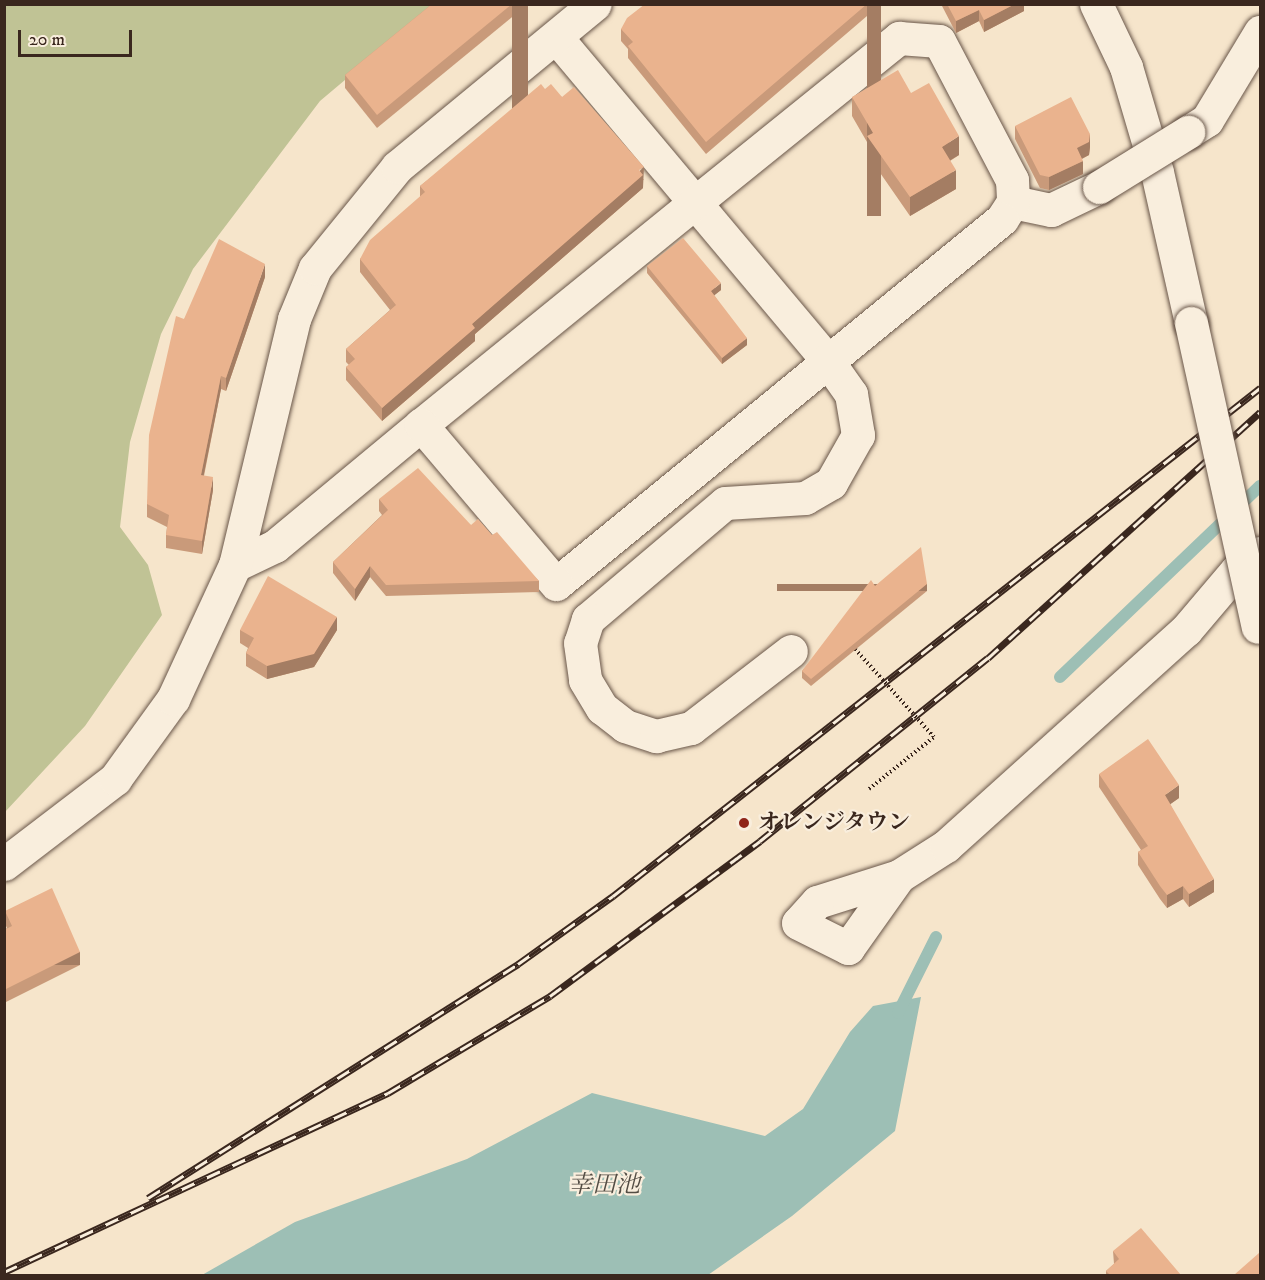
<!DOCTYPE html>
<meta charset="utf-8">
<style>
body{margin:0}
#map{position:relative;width:1265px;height:1280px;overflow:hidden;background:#f6e5cb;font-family:"IM FELL DW Pica","Noto Serif JP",serif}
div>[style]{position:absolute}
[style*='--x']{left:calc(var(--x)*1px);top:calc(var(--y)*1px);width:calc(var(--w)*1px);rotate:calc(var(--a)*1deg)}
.green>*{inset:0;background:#c0c395}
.water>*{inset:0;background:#9dbfb5}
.stream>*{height:12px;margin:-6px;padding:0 6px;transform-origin:6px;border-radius:6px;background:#9dbfb5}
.path>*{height:4px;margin-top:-2px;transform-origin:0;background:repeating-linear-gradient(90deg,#3a271e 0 1.5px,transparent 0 4.5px)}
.roads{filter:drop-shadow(0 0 2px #695649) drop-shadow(0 0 2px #695649)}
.street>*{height:33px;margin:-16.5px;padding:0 16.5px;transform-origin:16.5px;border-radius:16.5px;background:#f9eedd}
.secondary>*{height:33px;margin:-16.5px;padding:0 16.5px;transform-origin:16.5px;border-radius:16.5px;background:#f9eedd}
.rail>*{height:7px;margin-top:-3.5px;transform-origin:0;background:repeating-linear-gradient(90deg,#f9eedd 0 14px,#3a271e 0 28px);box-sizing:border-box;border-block:2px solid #3a271e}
.path-bridge>*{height:4px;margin-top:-2px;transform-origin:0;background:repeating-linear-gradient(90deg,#3a271e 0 1.5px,transparent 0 4.5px)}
.bridges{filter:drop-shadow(0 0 2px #695649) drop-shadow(0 0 2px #695649)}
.street-bridge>*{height:33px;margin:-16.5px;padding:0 16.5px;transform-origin:16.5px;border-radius:16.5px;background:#f9eedd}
.secondary-bridge>*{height:33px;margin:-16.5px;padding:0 16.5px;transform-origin:16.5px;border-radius:16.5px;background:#f9eedd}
.wall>*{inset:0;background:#c99a7a}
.shaded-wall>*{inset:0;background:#a47d63;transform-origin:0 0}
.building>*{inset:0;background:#eab38e}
.dots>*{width:16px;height:16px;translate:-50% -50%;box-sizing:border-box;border:3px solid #f9eedd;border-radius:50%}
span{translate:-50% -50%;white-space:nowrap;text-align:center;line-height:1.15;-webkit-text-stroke:4.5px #f9eedd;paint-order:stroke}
.poi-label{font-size:22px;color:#3a271e;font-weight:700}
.left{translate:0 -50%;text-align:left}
.water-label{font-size:24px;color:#534d44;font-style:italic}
.frame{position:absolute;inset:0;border:6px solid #3a271e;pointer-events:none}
.scale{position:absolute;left:18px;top:30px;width:114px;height:27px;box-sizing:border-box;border:3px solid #3a271e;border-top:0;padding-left:8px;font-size:18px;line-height:21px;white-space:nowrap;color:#3a271e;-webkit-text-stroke:4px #f9eedd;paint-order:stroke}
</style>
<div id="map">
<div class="green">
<div style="clip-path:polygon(5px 5px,434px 5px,320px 101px,193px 269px,161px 334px,130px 442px,120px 527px,148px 565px,162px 615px,85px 726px,5px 812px)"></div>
</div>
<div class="water">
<div style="clip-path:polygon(921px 997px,895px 1131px,792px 1216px,708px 1275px,202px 1275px,295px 1222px,467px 1159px,592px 1093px,765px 1136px,803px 1109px,850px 1032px,873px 1006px)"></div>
</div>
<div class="stream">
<div style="--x:1060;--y:677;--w:277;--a:-43.7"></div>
<div style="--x:898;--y:1013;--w:85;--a:-63.4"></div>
</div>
<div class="path">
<div style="--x:869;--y:789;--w:83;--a:-38.7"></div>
</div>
<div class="roads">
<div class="street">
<div style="--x:556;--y:37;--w:422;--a:50"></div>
<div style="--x:827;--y:360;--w:42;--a:54.8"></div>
<div style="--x:851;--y:394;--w:42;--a:80.3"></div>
<div style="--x:858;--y:435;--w:55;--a:119.4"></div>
<div style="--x:831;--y:483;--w:30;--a:150"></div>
<div style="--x:805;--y:498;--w:80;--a:176.4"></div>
<div style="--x:725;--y:503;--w:180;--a:139.7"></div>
<div style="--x:588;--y:619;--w:25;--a:108"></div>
<div style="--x:580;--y:643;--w:37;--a:82"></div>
<div style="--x:585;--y:680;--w:33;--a:59"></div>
<div style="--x:602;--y:708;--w:29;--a:38"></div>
<div style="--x:625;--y:726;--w:33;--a:18"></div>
<div style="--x:656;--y:736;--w:36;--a:-13"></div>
<div style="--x:691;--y:728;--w:126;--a:-37.6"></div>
<div style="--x:1188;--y:132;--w:22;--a:-32"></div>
<div style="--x:1207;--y:120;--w:103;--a:-58.9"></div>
<div style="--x:1013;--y:202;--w:39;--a:12"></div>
<div style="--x:1051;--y:210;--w:53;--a:-25.6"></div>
<div style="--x:235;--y:565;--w:44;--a:-25.4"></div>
<div style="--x:275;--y:546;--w:190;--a:-39.7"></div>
<div style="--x:421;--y:425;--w:355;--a:-39.1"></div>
<div style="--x:697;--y:201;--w:260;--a:-38.9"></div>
<div style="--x:899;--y:38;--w:40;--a:4.3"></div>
<div style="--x:939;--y:41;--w:157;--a:62.3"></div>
<div style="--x:1012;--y:180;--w:22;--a:87"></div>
<div style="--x:1013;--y:202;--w:20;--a:123"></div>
<div style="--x:1002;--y:219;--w:576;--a:140.7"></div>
<div style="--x:556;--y:584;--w:209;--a:-130.3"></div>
<div style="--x:899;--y:876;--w:86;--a:162.4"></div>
<div style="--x:817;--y:902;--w:28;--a:132"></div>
<div style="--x:798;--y:923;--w:56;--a:26.6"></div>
<div style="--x:848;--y:948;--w:88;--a:-54.7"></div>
<div style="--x:899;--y:876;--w:56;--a:-32.6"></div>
<div style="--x:946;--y:846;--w:323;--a:-42"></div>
<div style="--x:1186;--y:630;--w:77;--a:-49.7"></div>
<div style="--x:1236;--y:571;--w:30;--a:-37"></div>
</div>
<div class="secondary">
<div style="--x:1096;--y:4;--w:70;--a:64.5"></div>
<div style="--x:1126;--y:67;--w:109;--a:73.6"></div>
<div style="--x:1157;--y:172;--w:155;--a:77.3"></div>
<div style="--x:4;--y:864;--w:140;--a:-37.4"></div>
<div style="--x:115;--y:779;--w:99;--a:-54.1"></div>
<div style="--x:173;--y:699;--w:148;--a:-65.2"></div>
<div style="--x:235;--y:565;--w:253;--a:-76.5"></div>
<div style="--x:294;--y:319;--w:55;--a:-67.6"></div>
<div style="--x:315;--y:268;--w:130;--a:-50.9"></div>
<div style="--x:397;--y:167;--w:256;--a:-39.5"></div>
</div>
</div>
<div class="rail">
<div style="--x:148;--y:1198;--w:438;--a:-32.3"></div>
<div style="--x:518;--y:964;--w:117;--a:-35.6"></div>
<div style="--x:613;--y:896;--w:823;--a:-38.14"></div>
<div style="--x:4;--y:1272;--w:424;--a:-25"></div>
<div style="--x:388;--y:1093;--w:189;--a:-30.9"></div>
<div style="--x:550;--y:996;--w:261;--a:-36.4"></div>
<div style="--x:760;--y:841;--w:292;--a:-38.8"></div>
<div style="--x:988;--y:658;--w:367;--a:-42.1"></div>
</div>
<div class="path-bridge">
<div style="--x:855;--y:649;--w:118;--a:48.1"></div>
</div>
<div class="bridges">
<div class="street-bridge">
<div style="--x:1099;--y:187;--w:105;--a:-31.7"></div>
</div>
<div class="secondary-bridge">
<div style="--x:1191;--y:323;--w:311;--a:77.6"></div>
</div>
</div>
<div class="wall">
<div style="clip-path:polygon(432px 4px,528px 4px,377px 128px,345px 88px,345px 75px)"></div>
<div style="clip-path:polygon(881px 4px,706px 154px,628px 58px,628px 49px,621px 41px,621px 29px)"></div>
<div style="clip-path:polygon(941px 4px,1024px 4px,1024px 11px,984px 32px,979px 21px,956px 33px)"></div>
<div style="clip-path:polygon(545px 89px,562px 97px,644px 180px,643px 180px,643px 188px,475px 334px,475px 341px,382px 421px,346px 380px,346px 367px,349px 365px,346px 362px,346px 349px,390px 310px,360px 272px,360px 259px,420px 197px,420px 186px)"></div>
<div style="clip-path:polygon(911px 93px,959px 155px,950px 161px,956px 189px,910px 216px,867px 154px,867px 142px,852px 116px,852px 97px)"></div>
<div style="clip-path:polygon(1015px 126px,1090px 147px,1089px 155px,1082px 159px,1083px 174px,1049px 190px,1040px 188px,1015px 139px)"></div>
<div style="clip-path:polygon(647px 266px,721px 290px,714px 295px,747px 345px,722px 364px,647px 273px)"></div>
<div style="clip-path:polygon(265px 277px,226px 391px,221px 389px,204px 476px,213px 490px,202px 554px,166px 548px,166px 535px,167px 527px,147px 517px,147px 504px,184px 319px)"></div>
<div style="clip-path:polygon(379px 499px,471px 525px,492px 535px,539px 581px,539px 592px,386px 596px,370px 577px,355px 601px,333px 573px,333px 562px,382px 515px,379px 511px)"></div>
<div style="clip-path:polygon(875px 586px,927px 591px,811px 686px,802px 678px,802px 671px)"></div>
<div style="clip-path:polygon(240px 630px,337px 630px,314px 667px,267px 679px,246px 666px,246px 653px,248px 648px,240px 643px)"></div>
<div style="clip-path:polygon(1099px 774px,1179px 798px,1170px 804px,1214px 892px,1189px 907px,1183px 899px,1167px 908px,1160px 899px,1138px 865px,1138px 852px,1141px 850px,1099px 787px)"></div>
<div style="clip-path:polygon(5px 911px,80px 965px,4px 1003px,4px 930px,7px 928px,5px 924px)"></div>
<div style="clip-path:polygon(1113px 1251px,1181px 1275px,1106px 1275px,1106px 1271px,1114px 1264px)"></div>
</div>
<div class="shaded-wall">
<div style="left:512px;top:4px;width:16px;height:175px"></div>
<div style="left:867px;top:4px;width:14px;height:212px"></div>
<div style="clip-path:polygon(1015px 4px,1024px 4px,1024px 11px,984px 32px,984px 20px)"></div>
<div style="clip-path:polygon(979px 10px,979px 21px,956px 33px,956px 21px)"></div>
<div style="clip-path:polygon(1090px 134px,1090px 147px,1089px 155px,1077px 161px,1077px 148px)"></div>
<div style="clip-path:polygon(959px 136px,959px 155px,942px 165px,942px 147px)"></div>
<div style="clip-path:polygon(1083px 161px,1083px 174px,1049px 190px,1049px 177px)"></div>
<div style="clip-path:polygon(644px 167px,643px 188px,475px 334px,475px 341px,382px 421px,382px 408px,472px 324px)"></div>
<div style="clip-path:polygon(956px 170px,956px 189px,910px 216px,910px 197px)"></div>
<div style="clip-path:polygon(265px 264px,265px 277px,226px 391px,226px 378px)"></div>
<div style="clip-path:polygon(721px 283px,721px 290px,711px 298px,711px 291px)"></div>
<div style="clip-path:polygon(747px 338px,747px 345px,722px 364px,722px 358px)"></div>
<div style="clip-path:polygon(221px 376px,221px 389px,201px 488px,201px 475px)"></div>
<div style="clip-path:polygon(213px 477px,213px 490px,202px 554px,202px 541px)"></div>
<div style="clip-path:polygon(370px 566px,370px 577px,355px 601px,355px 589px)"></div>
<div style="left:927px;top:584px;width:7px;height:150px;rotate:90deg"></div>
<div style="clip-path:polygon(337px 617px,337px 630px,314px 667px,267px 679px,267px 666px)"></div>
<div style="clip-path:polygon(1179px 785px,1179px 798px,1165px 808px,1165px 795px)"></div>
<div style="clip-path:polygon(1214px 879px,1214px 892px,1189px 907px,1189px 894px)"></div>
<div style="clip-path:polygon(1183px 886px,1183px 899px,1167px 908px,1167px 895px)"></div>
<div style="left:80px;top:952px;width:13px;height:85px;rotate:90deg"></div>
</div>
<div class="building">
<div style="clip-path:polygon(432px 4px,512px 4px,377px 115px,345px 75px)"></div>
<div style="clip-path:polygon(645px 4px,867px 4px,706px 142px,628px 46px,633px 42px,621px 29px,627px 18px)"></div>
<div style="clip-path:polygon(947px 4px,1015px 4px,984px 20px,979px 10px,956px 21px)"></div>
<div style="clip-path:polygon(898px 70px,911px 93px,929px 83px,959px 136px,942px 147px,956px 170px,910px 197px,867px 136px,873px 133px,852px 97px)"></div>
<div style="clip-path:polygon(541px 84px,545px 89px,551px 84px,562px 97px,574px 87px,644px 167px,639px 170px,643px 175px,472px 324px,475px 328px,382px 408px,346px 367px,355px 359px,346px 349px,396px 305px,360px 259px,370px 240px,425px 192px,420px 186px)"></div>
<div style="clip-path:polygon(1071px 97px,1090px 134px,1089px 142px,1077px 148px,1083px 161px,1049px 177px,1040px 175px,1015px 126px)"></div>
<div style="clip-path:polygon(683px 238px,721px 283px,711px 291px,747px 338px,722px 358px,647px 266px)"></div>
<div style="clip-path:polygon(219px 239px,265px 264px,226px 378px,221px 376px,201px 475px,213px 477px,202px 541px,166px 535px,169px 515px,147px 504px,149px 435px,176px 316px,184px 319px)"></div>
<div style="clip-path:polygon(418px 468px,471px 525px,478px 519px,492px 535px,497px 532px,539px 581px,386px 585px,370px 566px,355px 589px,333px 562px,388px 510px,379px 499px)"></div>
<div style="clip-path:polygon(921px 547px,927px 584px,811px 679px,802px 671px,871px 580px,875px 586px)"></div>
<div style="clip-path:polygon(268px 576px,337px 617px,314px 654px,267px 666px,246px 653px,254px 638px,240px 630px)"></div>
<div style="clip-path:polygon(1148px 739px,1179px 785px,1165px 795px,1214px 879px,1189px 894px,1183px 886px,1167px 895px,1160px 886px,1138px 852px,1148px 846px,1099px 774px)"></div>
<div style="clip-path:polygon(52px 888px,80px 952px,4px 990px,4px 930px,12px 926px,5px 911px)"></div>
<div style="clip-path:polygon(1141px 1228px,1181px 1275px,1110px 1275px,1106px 1271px,1119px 1259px,1113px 1251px)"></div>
<div style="clip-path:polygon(1259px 1253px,1260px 1255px,1260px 1275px,1234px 1275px)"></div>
</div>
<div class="dots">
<div style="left:744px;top:823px;background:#8f2418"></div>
</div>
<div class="poi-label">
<span class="left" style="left:758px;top:823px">オレンジタウン</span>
</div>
<div class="water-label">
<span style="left:604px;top:1186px">幸田池</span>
</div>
<div class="frame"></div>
<div class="scale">20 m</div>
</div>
